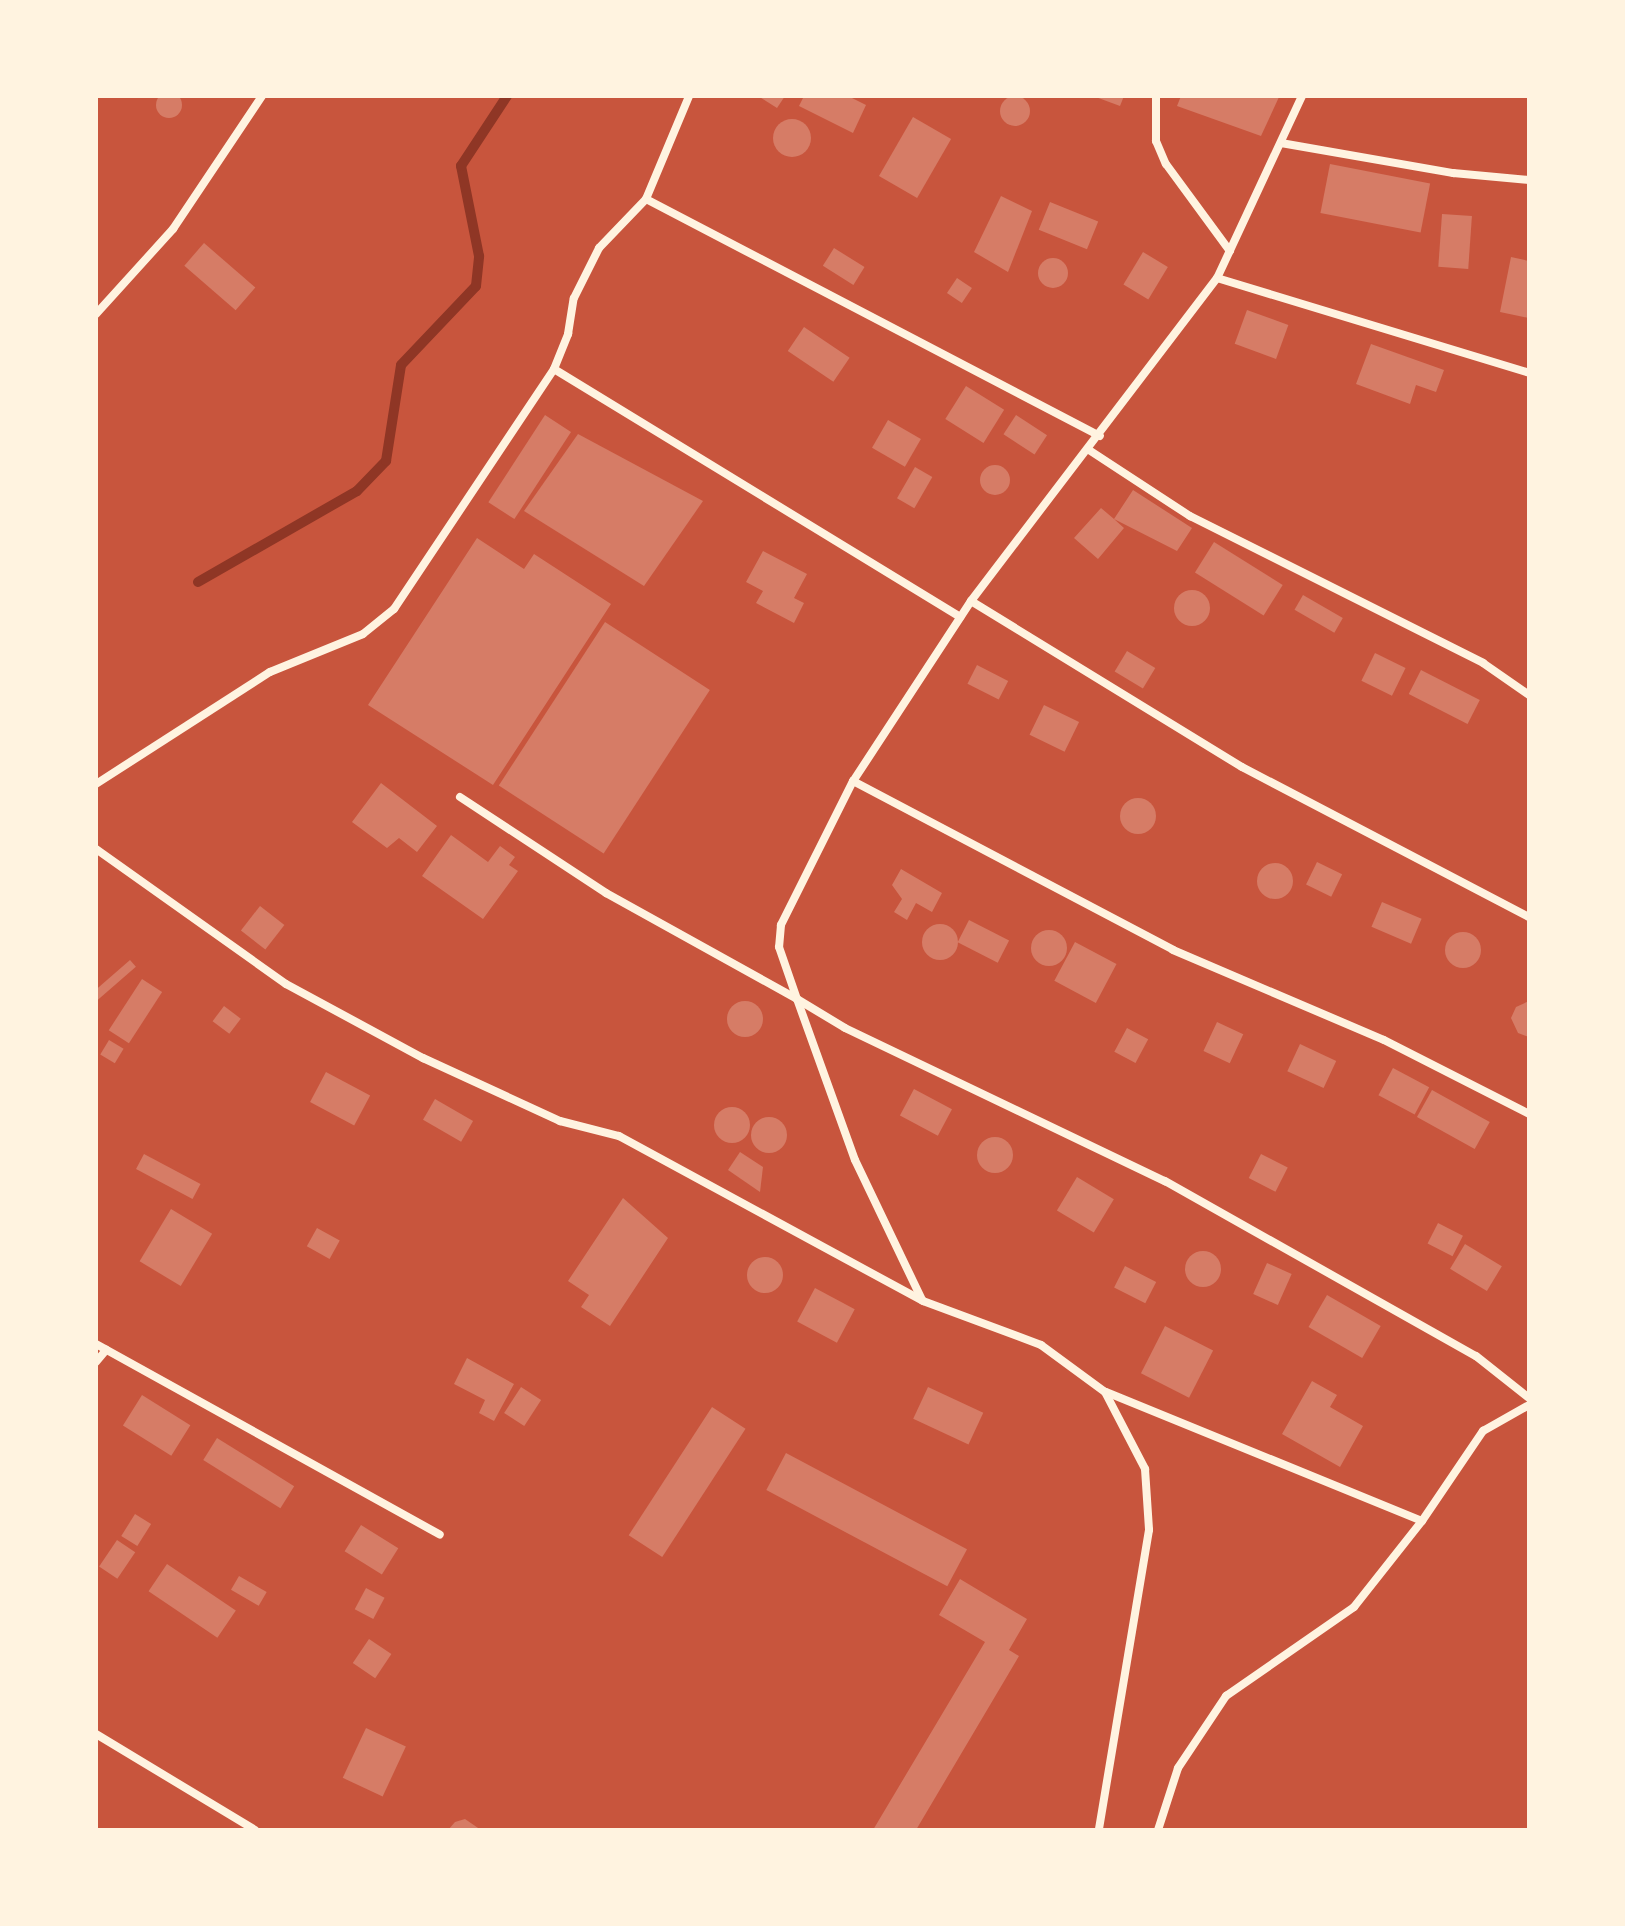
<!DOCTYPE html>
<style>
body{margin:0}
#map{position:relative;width:1625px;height:1926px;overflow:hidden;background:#c8553d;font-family:"Times New Roman",serif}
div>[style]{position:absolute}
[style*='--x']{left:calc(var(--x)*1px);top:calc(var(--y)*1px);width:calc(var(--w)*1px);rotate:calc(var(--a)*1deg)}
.stream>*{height:10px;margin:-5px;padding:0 5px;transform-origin:5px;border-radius:5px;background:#8f3625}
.building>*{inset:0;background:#d67c66;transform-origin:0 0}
.round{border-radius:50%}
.minor>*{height:8px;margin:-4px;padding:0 4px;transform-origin:4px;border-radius:4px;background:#fff3e0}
span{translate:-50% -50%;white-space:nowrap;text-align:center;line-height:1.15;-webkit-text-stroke:6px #fff3e0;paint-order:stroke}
.frame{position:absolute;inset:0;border:98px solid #fff3e0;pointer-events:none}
</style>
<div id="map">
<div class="stream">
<div style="--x:198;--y:582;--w:183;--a:-29.8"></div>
<div style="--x:357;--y:491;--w:42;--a:-46"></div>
<div style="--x:386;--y:461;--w:97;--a:-81.1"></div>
<div style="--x:401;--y:365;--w:109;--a:-46.5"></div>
<div style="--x:476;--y:286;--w:30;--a:-84"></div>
<div style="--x:479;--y:256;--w:92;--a:-101.3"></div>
<div style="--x:461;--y:166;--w:84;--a:-56.7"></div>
</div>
<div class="building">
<div class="round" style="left:156px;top:92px;width:26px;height:26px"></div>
<div style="clip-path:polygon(758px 96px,785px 96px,777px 108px)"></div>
<div style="clip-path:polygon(804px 96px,848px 96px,866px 105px,853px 133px,799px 106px)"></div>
<div style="clip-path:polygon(1093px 96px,1124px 96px,1120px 106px)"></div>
<div style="clip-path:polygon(1181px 96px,1277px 96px,1279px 97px,1261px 136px,1177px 106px)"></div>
<div class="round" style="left:1000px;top:96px;width:30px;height:30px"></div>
<div style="left:913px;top:117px;width:44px;height:68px;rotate:30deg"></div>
<div class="round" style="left:773px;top:119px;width:38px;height:38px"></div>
<div style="left:1330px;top:164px;width:102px;height:50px;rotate:11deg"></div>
<div style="clip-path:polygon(1001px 196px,1032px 211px,1008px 272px,974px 252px)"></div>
<div style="left:1050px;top:202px;width:52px;height:30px;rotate:22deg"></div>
<div style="left:1442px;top:214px;width:30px;height:53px;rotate:4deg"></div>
<div style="left:204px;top:243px;width:68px;height:30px;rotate:41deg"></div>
<div style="left:834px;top:248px;width:36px;height:21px;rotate:32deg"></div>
<div style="left:1143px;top:252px;width:29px;height:38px;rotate:31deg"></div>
<div style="clip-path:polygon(1511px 257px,1529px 261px,1529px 318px,1500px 312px)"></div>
<div class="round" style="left:1038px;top:258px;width:30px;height:30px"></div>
<div style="left:957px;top:278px;width:18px;height:18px;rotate:34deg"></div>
<div style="left:1247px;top:310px;width:44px;height:36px;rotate:20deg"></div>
<div style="left:804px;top:327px;width:55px;height:29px;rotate:34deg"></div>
<div style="clip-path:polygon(1371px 344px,1444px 370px,1436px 392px,1416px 385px,1410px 404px,1356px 384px)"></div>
<div style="left:966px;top:386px;width:45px;height:39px;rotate:32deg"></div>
<div style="left:545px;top:415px;width:31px;height:104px;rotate:33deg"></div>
<div style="left:1016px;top:415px;width:37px;height:23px;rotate:33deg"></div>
<div style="left:888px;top:420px;width:38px;height:32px;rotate:30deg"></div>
<div style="clip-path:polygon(578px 434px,703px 501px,644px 586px,524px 511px)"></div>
<div class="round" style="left:980px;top:465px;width:30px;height:30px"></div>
<div style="left:915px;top:467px;width:20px;height:36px;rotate:30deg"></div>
<div style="clip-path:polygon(1133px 490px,1192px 528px,1177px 551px,1114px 519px,1124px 528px,1098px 559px,1074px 538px,1101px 508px,1114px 519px)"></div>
<div style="clip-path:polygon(477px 538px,524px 569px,534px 554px,611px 604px,493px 785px,368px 705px)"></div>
<div style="left:1214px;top:542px;width:81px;height:36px;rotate:32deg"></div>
<div style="clip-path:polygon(763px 551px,807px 574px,794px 598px,804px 603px,794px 623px,756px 603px,763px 591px,746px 582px)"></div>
<div class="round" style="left:1174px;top:590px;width:36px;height:36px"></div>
<div style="left:1303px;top:595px;width:46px;height:17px;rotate:30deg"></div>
<div style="left:605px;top:622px;width:125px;height:195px;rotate:33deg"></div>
<div style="left:1127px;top:651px;width:33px;height:24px;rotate:31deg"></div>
<div style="left:1375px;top:653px;width:34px;height:31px;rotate:26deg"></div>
<div style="left:977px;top:665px;width:35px;height:21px;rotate:27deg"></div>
<div style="left:1421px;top:670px;width:66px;height:27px;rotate:27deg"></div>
<div style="left:1044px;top:705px;width:39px;height:33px;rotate:26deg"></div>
<div style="clip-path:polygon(381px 783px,437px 826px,417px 852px,399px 838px,387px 848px,352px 822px)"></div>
<div class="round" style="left:1120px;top:798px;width:36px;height:36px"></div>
<div style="clip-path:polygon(451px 835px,488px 862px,500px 846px,515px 857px,509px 865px,518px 871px,483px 919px,422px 876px)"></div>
<div style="left:1317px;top:862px;width:28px;height:25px;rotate:26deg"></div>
<div class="round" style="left:1257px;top:863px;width:36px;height:36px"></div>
<div style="clip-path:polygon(901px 869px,942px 893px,932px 912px,916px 903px,907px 920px,894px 912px,902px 899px,892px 885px)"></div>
<div style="left:1382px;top:902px;width:43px;height:27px;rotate:23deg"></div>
<div style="left:260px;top:906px;width:31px;height:31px;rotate:38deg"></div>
<div style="left:969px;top:920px;width:45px;height:25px;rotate:27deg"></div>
<div class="round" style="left:922px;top:924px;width:36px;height:36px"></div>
<div class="round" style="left:1031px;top:930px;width:36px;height:36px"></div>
<div class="round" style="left:1445px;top:932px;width:36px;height:36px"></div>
<div style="left:1075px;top:942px;width:47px;height:44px;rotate:28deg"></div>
<div style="left:130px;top:960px;width:9px;height:56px;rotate:49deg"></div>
<div style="left:142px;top:979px;width:24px;height:61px;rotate:33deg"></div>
<div style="clip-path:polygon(1529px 1001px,1529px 1037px,1518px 1033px,1511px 1018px,1516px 1007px)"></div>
<div class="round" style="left:727px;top:1001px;width:36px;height:36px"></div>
<div style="left:224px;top:1006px;width:21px;height:19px;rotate:37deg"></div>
<div style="left:1217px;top:1022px;width:29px;height:32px;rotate:25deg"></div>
<div style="left:1127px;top:1028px;width:24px;height:27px;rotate:28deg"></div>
<div style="left:109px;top:1040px;width:17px;height:17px;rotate:31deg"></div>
<div style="left:1300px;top:1044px;width:40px;height:30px;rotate:25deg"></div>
<div style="left:1393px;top:1068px;width:41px;height:31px;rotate:28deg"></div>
<div style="left:326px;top:1072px;width:50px;height:34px;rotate:28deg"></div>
<div style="left:914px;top:1089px;width:43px;height:30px;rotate:28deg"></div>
<div style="left:1432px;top:1090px;width:66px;height:31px;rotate:29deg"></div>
<div style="left:435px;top:1099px;width:44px;height:24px;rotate:30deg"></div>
<div class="round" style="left:714px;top:1107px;width:36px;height:36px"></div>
<div class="round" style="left:751px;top:1117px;width:36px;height:36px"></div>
<div class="round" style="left:977px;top:1137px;width:36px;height:36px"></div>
<div style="clip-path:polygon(740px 1152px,763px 1167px,760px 1192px,728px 1170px)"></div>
<div style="left:144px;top:1154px;width:64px;height:17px;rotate:28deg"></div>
<div style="left:1261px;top:1154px;width:30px;height:27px;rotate:27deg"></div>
<div style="left:1077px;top:1177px;width:43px;height:39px;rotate:31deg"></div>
<div style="clip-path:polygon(623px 1198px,668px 1238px,610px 1326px,581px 1307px,589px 1295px,568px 1281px)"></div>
<div style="left:171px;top:1209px;width:48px;height:61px;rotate:31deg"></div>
<div style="left:1438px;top:1223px;width:28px;height:23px;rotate:27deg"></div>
<div style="left:317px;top:1228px;width:26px;height:21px;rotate:29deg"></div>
<div style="left:1465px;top:1244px;width:43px;height:29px;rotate:31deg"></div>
<div class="round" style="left:1185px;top:1251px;width:36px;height:36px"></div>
<div class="round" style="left:747px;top:1257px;width:36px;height:36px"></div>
<div style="left:1267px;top:1263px;width:27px;height:34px;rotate:24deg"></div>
<div style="left:1125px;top:1266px;width:35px;height:24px;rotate:27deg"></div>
<div style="left:815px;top:1288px;width:45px;height:38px;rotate:28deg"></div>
<div style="left:1327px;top:1295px;width:62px;height:37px;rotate:30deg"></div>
<div style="left:1165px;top:1326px;width:54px;height:53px;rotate:27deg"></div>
<div style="clip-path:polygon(467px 1358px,514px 1384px,494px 1421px,479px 1413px,485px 1400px,454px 1384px)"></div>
<div style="clip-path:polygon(1312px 1381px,1337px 1395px,1330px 1407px,1363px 1426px,1340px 1467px,1282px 1434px)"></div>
<div style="left:521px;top:1387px;width:24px;height:31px;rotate:33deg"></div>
<div style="left:928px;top:1387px;width:61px;height:35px;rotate:25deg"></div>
<div style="left:142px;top:1395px;width:57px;height:36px;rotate:32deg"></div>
<div style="left:712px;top:1407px;width:40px;height:153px;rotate:33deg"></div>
<div style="left:217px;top:1438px;width:91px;height:26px;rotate:32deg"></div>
<div style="left:786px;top:1453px;width:205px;height:42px;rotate:28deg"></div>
<div style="left:135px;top:1514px;width:19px;height:26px;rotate:32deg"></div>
<div style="left:361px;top:1525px;width:44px;height:31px;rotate:32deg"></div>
<div style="left:117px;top:1540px;width:22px;height:32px;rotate:34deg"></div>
<div style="left:167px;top:1564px;width:83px;height:33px;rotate:34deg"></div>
<div style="left:239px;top:1576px;width:32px;height:16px;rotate:30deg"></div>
<div style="clip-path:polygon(960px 1579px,1027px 1619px,1009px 1650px,1019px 1656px,916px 1830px,873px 1830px,985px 1642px,939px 1615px)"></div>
<div style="left:366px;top:1588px;width:21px;height:24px;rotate:28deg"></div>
<div style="left:369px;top:1639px;width:27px;height:29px;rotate:34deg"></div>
<div style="left:366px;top:1728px;width:44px;height:55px;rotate:25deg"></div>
<div style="clip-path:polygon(465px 1819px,481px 1830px,448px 1830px,455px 1822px)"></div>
</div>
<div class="minor">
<div style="--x:1156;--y:96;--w:45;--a:90"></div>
<div style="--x:1156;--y:141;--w:25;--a:67"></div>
<div style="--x:1166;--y:164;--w:108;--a:53.7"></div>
<div style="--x:1302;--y:96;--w:201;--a:115"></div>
<div style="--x:1217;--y:278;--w:406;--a:127.3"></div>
<div style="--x:971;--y:601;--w:215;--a:123.2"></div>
<div style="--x:853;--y:781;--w:161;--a:116.6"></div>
<div style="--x:781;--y:925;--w:22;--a:95"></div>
<div style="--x:779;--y:947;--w:55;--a:70.9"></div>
<div style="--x:797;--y:999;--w:56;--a:31.1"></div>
<div style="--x:845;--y:1028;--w:355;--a:25.6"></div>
<div style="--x:1165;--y:1181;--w:357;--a:29.4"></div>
<div style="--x:1476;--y:1356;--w:68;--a:38.4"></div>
<div style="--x:1281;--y:143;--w:175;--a:9.9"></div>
<div style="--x:1453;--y:173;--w:76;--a:5.3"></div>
<div style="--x:646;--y:199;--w:512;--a:27.57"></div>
<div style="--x:1217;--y:278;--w:326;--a:16.9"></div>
<div style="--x:96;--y:314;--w:115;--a:-47.8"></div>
<div style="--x:173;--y:229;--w:160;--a:-56.2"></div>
<div style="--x:554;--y:369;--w:476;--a:31.4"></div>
<div style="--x:1089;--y:450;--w:121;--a:33.2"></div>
<div style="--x:1190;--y:516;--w:328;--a:26.6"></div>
<div style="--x:1483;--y:663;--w:56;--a:34.8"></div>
<div style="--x:971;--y:601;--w:318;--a:31.5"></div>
<div style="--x:1242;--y:767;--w:324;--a:27.6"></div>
<div style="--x:853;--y:781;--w:362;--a:27.8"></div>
<div style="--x:1173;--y:950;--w:229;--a:23.1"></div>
<div style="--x:1384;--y:1040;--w:163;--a:27"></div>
<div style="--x:96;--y:784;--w:207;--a:-32.8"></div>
<div style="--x:270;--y:672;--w:100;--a:-22.2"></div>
<div style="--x:363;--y:634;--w:40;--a:-39"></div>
<div style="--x:394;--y:609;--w:288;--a:-56.3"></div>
<div style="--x:554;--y:369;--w:38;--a:-68"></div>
<div style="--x:568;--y:334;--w:36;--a:-81"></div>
<div style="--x:574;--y:298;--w:56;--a:-63.4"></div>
<div style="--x:599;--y:248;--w:68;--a:-46.2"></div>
<div style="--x:646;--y:199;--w:112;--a:-67.3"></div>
<div style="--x:460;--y:797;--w:175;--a:33.3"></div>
<div style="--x:606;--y:893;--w:218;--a:29"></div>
<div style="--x:797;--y:999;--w:171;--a:70.2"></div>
<div style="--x:855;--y:1160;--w:155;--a:64.4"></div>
<div style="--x:96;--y:849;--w:233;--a:35.4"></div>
<div style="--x:286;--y:984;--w:156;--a:28.4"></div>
<div style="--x:423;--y:1058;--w:151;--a:24.7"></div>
<div style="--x:560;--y:1121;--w:61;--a:14.3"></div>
<div style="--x:619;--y:1136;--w:346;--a:28.5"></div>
<div style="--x:923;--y:1301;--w:126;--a:20.4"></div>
<div style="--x:1041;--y:1345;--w:79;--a:36.3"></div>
<div style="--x:1105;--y:1392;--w:87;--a:62.5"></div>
<div style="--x:1145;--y:1469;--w:61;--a:86.2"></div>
<div style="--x:1149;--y:1530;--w:304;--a:99.5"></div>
<div style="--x:96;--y:1344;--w:393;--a:29"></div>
<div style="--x:96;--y:1362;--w:16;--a:-50"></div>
<div style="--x:1106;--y:1392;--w:341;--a:22.2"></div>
<div style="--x:96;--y:1734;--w:186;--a:31.1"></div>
<div style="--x:1158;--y:1830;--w:65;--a:-72.1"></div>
<div style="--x:1178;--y:1768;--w:87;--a:-56.3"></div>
<div style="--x:1226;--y:1696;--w:156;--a:-34.8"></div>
<div style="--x:1354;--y:1607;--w:110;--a:-51.7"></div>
<div style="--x:1422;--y:1521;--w:109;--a:-55.9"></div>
<div style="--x:1483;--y:1431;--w:53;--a:-29.5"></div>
</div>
<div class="frame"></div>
</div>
